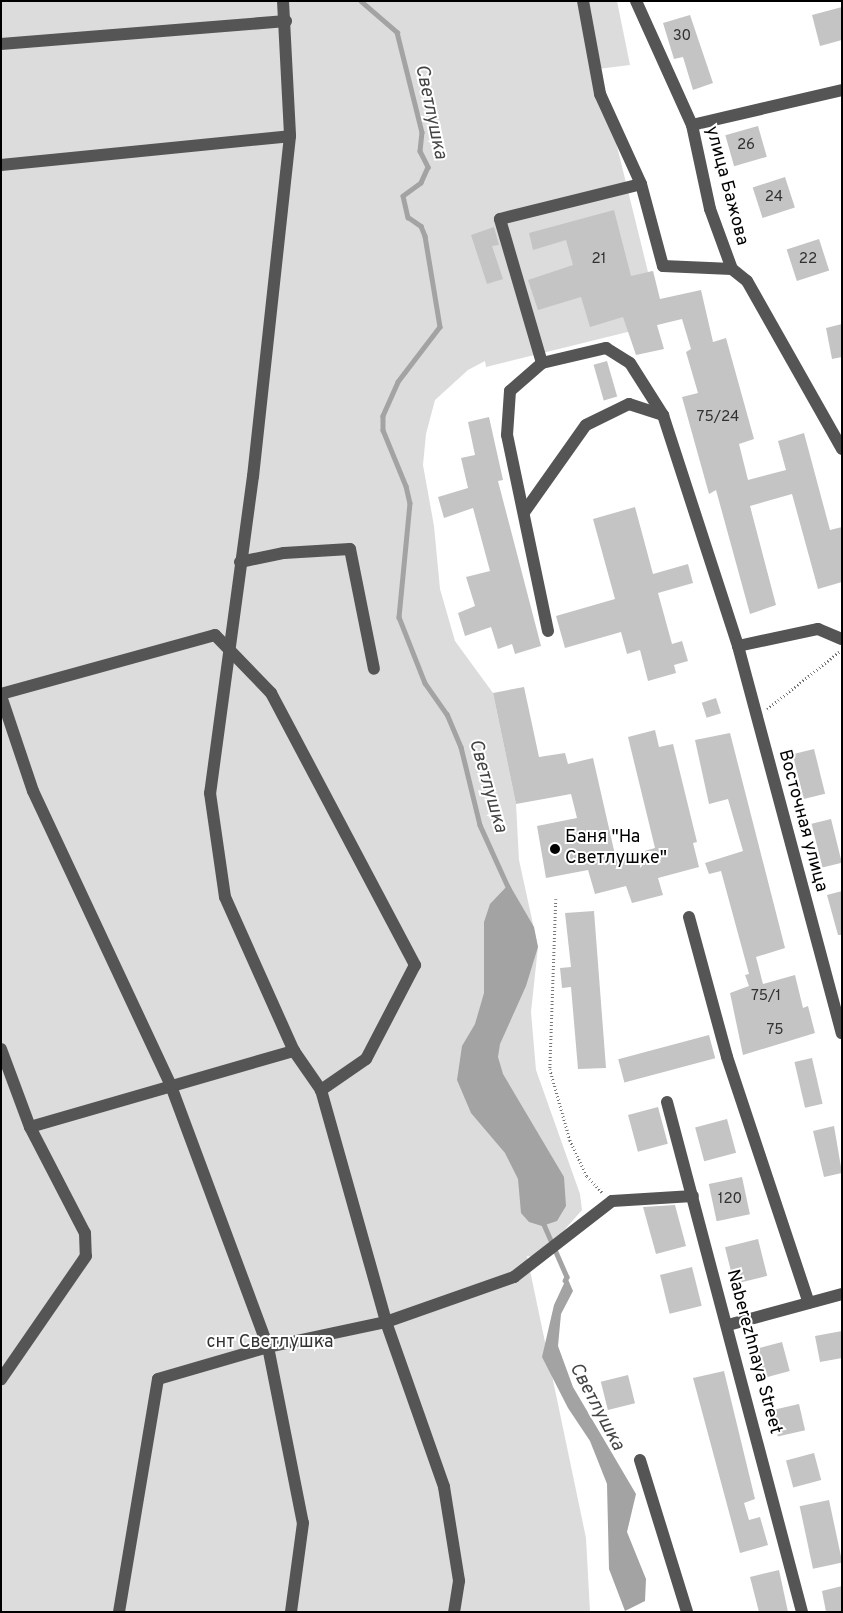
<!DOCTYPE html>
<meta charset="utf-8">
<style>
body{margin:0}
#map{position:relative;width:843px;height:1613px;overflow:hidden;background:#fff;font-family:Overpass,sans-serif}
div>[style]{position:absolute}
[style*='--x']{left:calc(var(--x)*1px);top:calc(var(--y)*1px);width:calc(var(--w)*1px);rotate:calc(var(--a)*1deg)}
.green>*{inset:0;background:#dcdcdc}
.water>*{inset:0;background:#a3a3a3}
.stream>*{height:4.5px;margin:-2.25px;padding:0 2.25px;transform-origin:2.25px;border-radius:2.25px;background:#a3a3a3}
.building>*{inset:0;background:#c4c4c4;transform-origin:0 0}
.path>*{height:2.5px;margin-top:-1.25px;transform-origin:0;background:repeating-linear-gradient(90deg,#777 0 1px,transparent 0 3.5px)}
.minor>*{height:12px;margin:-6px;padding:0 6px;transform-origin:6px;border-radius:6px;background:#555}
.dots>*{width:14px;height:14px;translate:-50% -50%;box-sizing:border-box;border:2px solid #fff;border-radius:50%}
span{translate:-50% -50%;white-space:nowrap;text-align:center;line-height:1.15;-webkit-text-stroke:4px #fff;paint-order:stroke}
.number-label{font-size:15px;color:#313131}
.number-label span{-webkit-text-stroke-width:0}
.street-label{font-size:18px;color:#000}
.poi-label{font-size:18px;color:#000}
.left{translate:0 -50%;text-align:left}
.park-label{font-size:18px;color:#333}
.water-label{font-size:19px;color:#444;font-style:italic}
.frame{position:absolute;inset:0;border:2px solid #000;pointer-events:none}
</style>
<div id="map">
<div class="green">
<div style="clip-path:polygon(1px 1px,617px 1px,630px 65px,598px 69px,648px 272px,653px 271px,664px 323px,486px 367px,485px 361px,468px 370px,435px 400px,426px 434px,423px 465px,434px 526px,440px 589px,455px 641px,493px 693px,516px 804px,519px 860px,538px 947px,531px 1012px,536px 1070px,580px 1194px,582px 1210px,551px 1245px,537px 1258px,527px 1256px,586px 1538px,590px 1612px,1px 1612px)"></div>
</div>
<div class="water">
<div style="clip-path:polygon(509px 884px,534px 927px,538px 947px,526px 986px,500px 1044px,498px 1057px,503px 1074px,564px 1177px,566px 1206px,557px 1221px,542px 1226px,529px 1222px,521px 1213px,518px 1179px,505px 1153px,471px 1113px,457px 1080px,462px 1046px,475px 1024px,484px 993px,484px 922px,490px 904px)"></div>
<div style="clip-path:polygon(567px 1277px,573px 1291px,561px 1314px,558px 1346px,573px 1387px,636px 1494px,627px 1532px,646px 1579px,645px 1601px,625px 1611px,609px 1569px,607px 1484px,590px 1441px,568px 1408px,542px 1357px,554px 1305px)"></div>
</div>
<div class="stream">
<div style="--x:361;--y:1;--w:48;--a:40.7"></div>
<div style="--x:397;--y:32;--w:103;--a:76"></div>
<div style="--x:422;--y:132;--w:19;--a:96"></div>
<div style="--x:420;--y:151;--w:18;--a:63"></div>
<div style="--x:428;--y:167;--w:17;--a:114"></div>
<div style="--x:421;--y:183;--w:22;--a:144"></div>
<div style="--x:403;--y:196;--w:22;--a:77"></div>
<div style="--x:408;--y:217;--w:16;--a:35"></div>
<div style="--x:421;--y:226;--w:11;--a:68"></div>
<div style="--x:425;--y:236;--w:92;--a:80.6"></div>
<div style="--x:440;--y:327;--w:69;--a:127.4"></div>
<div style="--x:398;--y:382;--w:37;--a:114"></div>
<div style="--x:383;--y:416;--w:14;--a:90"></div>
<div style="--x:383;--y:430;--w:61;--a:67.7"></div>
<div style="--x:406;--y:486;--w:17;--a:77"></div>
<div style="--x:410;--y:503;--w:115;--a:95.5"></div>
<div style="--x:399;--y:617;--w:71;--a:68.5"></div>
<div style="--x:425;--y:683;--w:38;--a:55"></div>
<div style="--x:447;--y:714;--w:36;--a:67"></div>
<div style="--x:461;--y:747;--w:80;--a:76.3"></div>
<div style="--x:480;--y:825;--w:70;--a:65.6"></div>
<div style="--x:542;--y:1220;--w:62;--a:66.3"></div>
<div style="--x:567;--y:1277;--w:4;--a:117"></div>
</div>
<div class="building">
<div style="clip-path:polygon(842px 7px,842px 40px,820px 46px,812px 15px)"></div>
<div style="clip-path:polygon(690px 15px,713px 83px,693px 90px,683px 57px,674px 59px,663px 23px)"></div>
<div style="left:758px;top:126px;width:32px;height:34px;rotate:74deg"></div>
<div style="left:785px;top:177px;width:32px;height:34px;rotate:72deg"></div>
<div style="clip-path:polygon(614px 210px,631px 276px,653px 271px,660px 299px,701px 290px,713px 342px,726px 338px,754px 439px,739px 444px,748px 480px,786px 470px,778px 441px,804px 433px,830px 530px,842px 527px,842px 582px,818px 589px,792px 494px,750px 506px,776px 605px,750px 614px,716px 490px,709px 494px,682px 397px,698px 393px,686px 352px,691px 349px,682px 319px,657px 325px,664px 349px,636px 355px,623px 317px,590px 327px,581px 297px,538px 310px,528px 280px,573px 265px,566px 240px,533px 250px,529px 233px)"></div>
<div style="clip-path:polygon(494px 227px,499px 245px,492px 246px,503px 279px,487px 284px,471px 235px)"></div>
<div style="left:819px;top:239px;width:33px;height:34px;rotate:72deg"></div>
<div style="clip-path:polygon(842px 324px,842px 357px,832px 359px,826px 328px)"></div>
<div style="left:607px;top:361px;width:37px;height:14px;rotate:74deg"></div>
<div style="clip-path:polygon(489px 417px,503px 480px,498px 481px,541px 646px,515px 654px,512px 644px,498px 649px,491px 627px,465px 636px,458px 613px,475px 606px,466px 577px,490px 571px,473px 508px,444px 518px,438px 497px,468px 488px,461px 458px,475px 455px,468px 422px)"></div>
<div style="clip-path:polygon(635px 507px,653px 574px,688px 564px,693px 583px,658px 593px,672px 644px,682px 641px,688px 661px,674px 665px,676px 673px,648px 681px,640px 650px,627px 654px,621px 632px,565px 648px,556px 616px,615px 599px,593px 519px)"></div>
<div style="clip-path:polygon(524px 687px,539px 757px,565px 753px,568px 764px,593px 758px,616px 859px,655px 848px,628px 737px,655px 730px,659px 747px,673px 744px,697px 842px,693px 843px,699px 867px,658px 878px,663px 895px,632px 903px,626px 886px,595px 894px,588px 870px,546px 878px,537px 826px,577px 818px,571px 794px,516px 804px,493px 693px)"></div>
<div style="left:716px;top:698px;width:16px;height:15px;rotate:72deg"></div>
<div style="clip-path:polygon(730px 733px,785px 948px,756px 957px,763px 984px,795px 975px,803px 1008px,808px 1006px,815px 1033px,743px 1055px,730px 993px,749px 986px,745px 975px,749px 974px,721px 871px,709px 874px,705px 863px,743px 851px,728px 799px,709px 804px,695px 740px)"></div>
<div style="left:814px;top:749px;width:46px;height:22px;rotate:76deg"></div>
<div style="left:831px;top:819px;width:45px;height:20px;rotate:76deg"></div>
<div style="clip-path:polygon(842px 891px,842px 935px,838px 935px,827px 895px)"></div>
<div style="clip-path:polygon(594px 911px,606px 1068px,578px 1069px,571px 987px,562px 988px,560px 968px,571px 967px,565px 913px)"></div>
<div style="left:709px;top:1035px;width:24px;height:94px;rotate:75deg"></div>
<div style="left:812px;top:1058px;width:47px;height:18px;rotate:77deg"></div>
<div style="left:658px;top:1107px;width:38px;height:31px;rotate:75deg"></div>
<div style="left:727px;top:1119px;width:35px;height:33px;rotate:75deg"></div>
<div style="clip-path:polygon(834px 1126px,842px 1173px,824px 1177px,813px 1131px)"></div>
<div style="left:742px;top:1177px;width:38px;height:34px;rotate:78deg"></div>
<div style="clip-path:polygon(675px 1205px,686px 1246px,656px 1254px,643px 1207px)"></div>
<div style="left:758px;top:1239px;width:38px;height:34px;rotate:76deg"></div>
<div style="left:692px;top:1267px;width:40px;height:33px;rotate:76deg"></div>
<div style="clip-path:polygon(842px 1331px,842px 1358px,820px 1362px,815px 1336px)"></div>
<div style="left:782px;top:1342px;width:30px;height:30px;rotate:75deg"></div>
<div style="clip-path:polygon(724px 1371px,755px 1499px,744px 1503px,749px 1520px,760px 1517px,768px 1545px,740px 1553px,693px 1378px)"></div>
<div style="left:628px;top:1375px;width:29px;height:28px;rotate:76deg"></div>
<div style="left:799px;top:1404px;width:27px;height:28px;rotate:77deg"></div>
<div style="left:814px;top:1453px;width:28px;height:29px;rotate:75deg"></div>
<div style="left:829px;top:1500px;width:64px;height:30px;rotate:78deg"></div>
<div style="clip-path:polygon(779px 1570px,788px 1612px,759px 1612px,750px 1577px)"></div>
<div style="clip-path:polygon(842px 1586px,842px 1612px,826px 1612px,822px 1591px)"></div>
</div>
<div class="path">
<div style="--x:767;--y:709;--w:92;--a:-38.4"></div>
<div style="--x:556;--y:899;--w:170;--a:92"></div>
<div style="--x:550;--y:1069;--w:74;--a:74.3"></div>
<div style="--x:570;--y:1140;--w:40;--a:65"></div>
<div style="--x:587;--y:1176;--w:23;--a:47"></div>
</div>
<div class="minor">
<div style="--x:283;--y:1;--w:135;--a:87"></div>
<div style="--x:290;--y:136;--w:342;--a:96.2"></div>
<div style="--x:253;--y:476;--w:320;--a:97.7"></div>
<div style="--x:210;--y:793;--w:105;--a:81.8"></div>
<div style="--x:225;--y:897;--w:169;--a:65.9"></div>
<div style="--x:294;--y:1051;--w:47;--a:55.3"></div>
<div style="--x:321;--y:1090;--w:241;--a:74.3"></div>
<div style="--x:386;--y:1322;--w:175;--a:70.6"></div>
<div style="--x:444;--y:1487;--w:95;--a:80.9"></div>
<div style="--x:459;--y:1581;--w:31;--a:99"></div>
<div style="--x:583;--y:1;--w:95;--a:79.6"></div>
<div style="--x:600;--y:94;--w:99;--a:65.5"></div>
<div style="--x:641;--y:184;--w:85;--a:75"></div>
<div style="--x:663;--y:266;--w:69;--a:2.5"></div>
<div style="--x:636;--y:1;--w:136;--a:65.7"></div>
<div style="--x:692;--y:125;--w:86;--a:77.9"></div>
<div style="--x:710;--y:209;--w:64;--a:69.9"></div>
<div style="--x:732;--y:269;--w:19;--a:39"></div>
<div style="--x:747;--y:281;--w:193;--a:60.5"></div>
<div style="--x:1;--y:44;--w:286;--a:-4.6"></div>
<div style="--x:692;--y:125;--w:154;--a:-13.1"></div>
<div style="--x:1;--y:165;--w:290;--a:-5.7"></div>
<div style="--x:542;--y:363;--w:150;--a:-106.3"></div>
<div style="--x:500;--y:219;--w:145;--a:-13.9"></div>
<div style="--x:525;--y:511;--w:105;--a:-54.7"></div>
<div style="--x:586;--y:425;--w:48;--a:-26"></div>
<div style="--x:629;--y:404;--w:36;--a:18"></div>
<div style="--x:240;--y:562;--w:45;--a:-11.6"></div>
<div style="--x:284;--y:553;--w:66;--a:-3.5"></div>
<div style="--x:350;--y:549;--w:122;--a:78.7"></div>
<div style="--x:548;--y:631;--w:200;--a:-101.8"></div>
<div style="--x:507;--y:435;--w:44;--a:-86.1"></div>
<div style="--x:510;--y:391;--w:43;--a:-41.2"></div>
<div style="--x:542;--y:363;--w:66;--a:-13.2"></div>
<div style="--x:606;--y:348;--w:28;--a:32"></div>
<div style="--x:630;--y:363;--w:62;--a:57.6"></div>
<div style="--x:663;--y:415;--w:243;--a:72"></div>
<div style="--x:738;--y:646;--w:401;--a:75"></div>
<div style="--x:738;--y:646;--w:82;--a:-12"></div>
<div style="--x:818;--y:629;--w:26;--a:23"></div>
<div style="--x:1;--y:694;--w:222;--a:-15.4"></div>
<div style="--x:215;--y:635;--w:81;--a:46"></div>
<div style="--x:271;--y:693;--w:308;--a:62.1"></div>
<div style="--x:415;--y:965;--w:106;--a:117.5"></div>
<div style="--x:366;--y:1059;--w:55;--a:145.4"></div>
<div style="--x:1;--y:696;--w:100;--a:71.4"></div>
<div style="--x:33;--y:791;--w:326;--a:64.9"></div>
<div style="--x:171;--y:1086;--w:278;--a:69.6"></div>
<div style="--x:268;--y:1347;--w:179;--a:78.8"></div>
<div style="--x:303;--y:1523;--w:90;--a:97.7"></div>
<div style="--x:689;--y:917;--w:145;--a:74.8"></div>
<div style="--x:727;--y:1057;--w:259;--a:71.6"></div>
<div style="--x:1;--y:1049;--w:83;--a:69.6"></div>
<div style="--x:30;--y:1127;--w:119;--a:62.6"></div>
<div style="--x:85;--y:1233;--w:23;--a:88"></div>
<div style="--x:86;--y:1256;--w:150;--a:124.6"></div>
<div style="--x:667;--y:1102;--w:528;--a:75.17"></div>
<div style="--x:30;--y:1127;--w:275;--a:-16.1"></div>
<div style="--x:728;--y:1325;--w:118;--a:-15.2"></div>
<div style="--x:640;--y:1460;--w:159;--a:72.8"></div>
<div style="--x:119;--y:1612;--w:236;--a:-80.5"></div>
<div style="--x:158;--y:1379;--w:115;--a:-16.2"></div>
<div style="--x:268;--y:1347;--w:121;--a:-12"></div>
<div style="--x:386;--y:1322;--w:136;--a:-19.4"></div>
<div style="--x:514;--y:1277;--w:124;--a:-37.8"></div>
<div style="--x:612;--y:1201;--w:81;--a:-3.5"></div>
</div>
<div class="dots">
<div style="left:555px;top:849px;background:#000"></div>
</div>
<div class="number-label">
<span style="left:682px;top:37px">30</span>
<span style="left:746px;top:146px">26</span>
<span style="left:774px;top:198px">24</span>
<span style="left:599px;top:260px">21</span>
<span style="left:808px;top:260px">22</span>
<span style="left:718px;top:418px">75/24</span>
<span style="left:766px;top:997px">75/1</span>
<span style="left:775px;top:1031px">75</span>
<span style="left:730px;top:1200px">120</span>
</div>
<div class="street-label">
<span style="left:726px;top:186px;rotate:75deg">улица Бажова</span>
<span style="left:802px;top:821px;rotate:75deg">Восточная улица</span>
<span style="left:753px;top:1352px;rotate:75deg">Naberezhnaya Street</span>
</div>
<div class="poi-label">
<span class="left" style="left:565px;top:849px">Баня "На<br>Светлушке"</span>
</div>
<div class="park-label">
<span style="left:270px;top:1343px">снт Светлушка</span>
</div>
<div class="water-label">
<span style="left:430px;top:112px;rotate:78deg">Светлушка</span>
<span style="left:487px;top:786px;rotate:74deg">Светлушка</span>
<span style="left:596px;top:1407px;rotate:62deg">Светлушка</span>
</div>
<div class="frame"></div>
</div>
